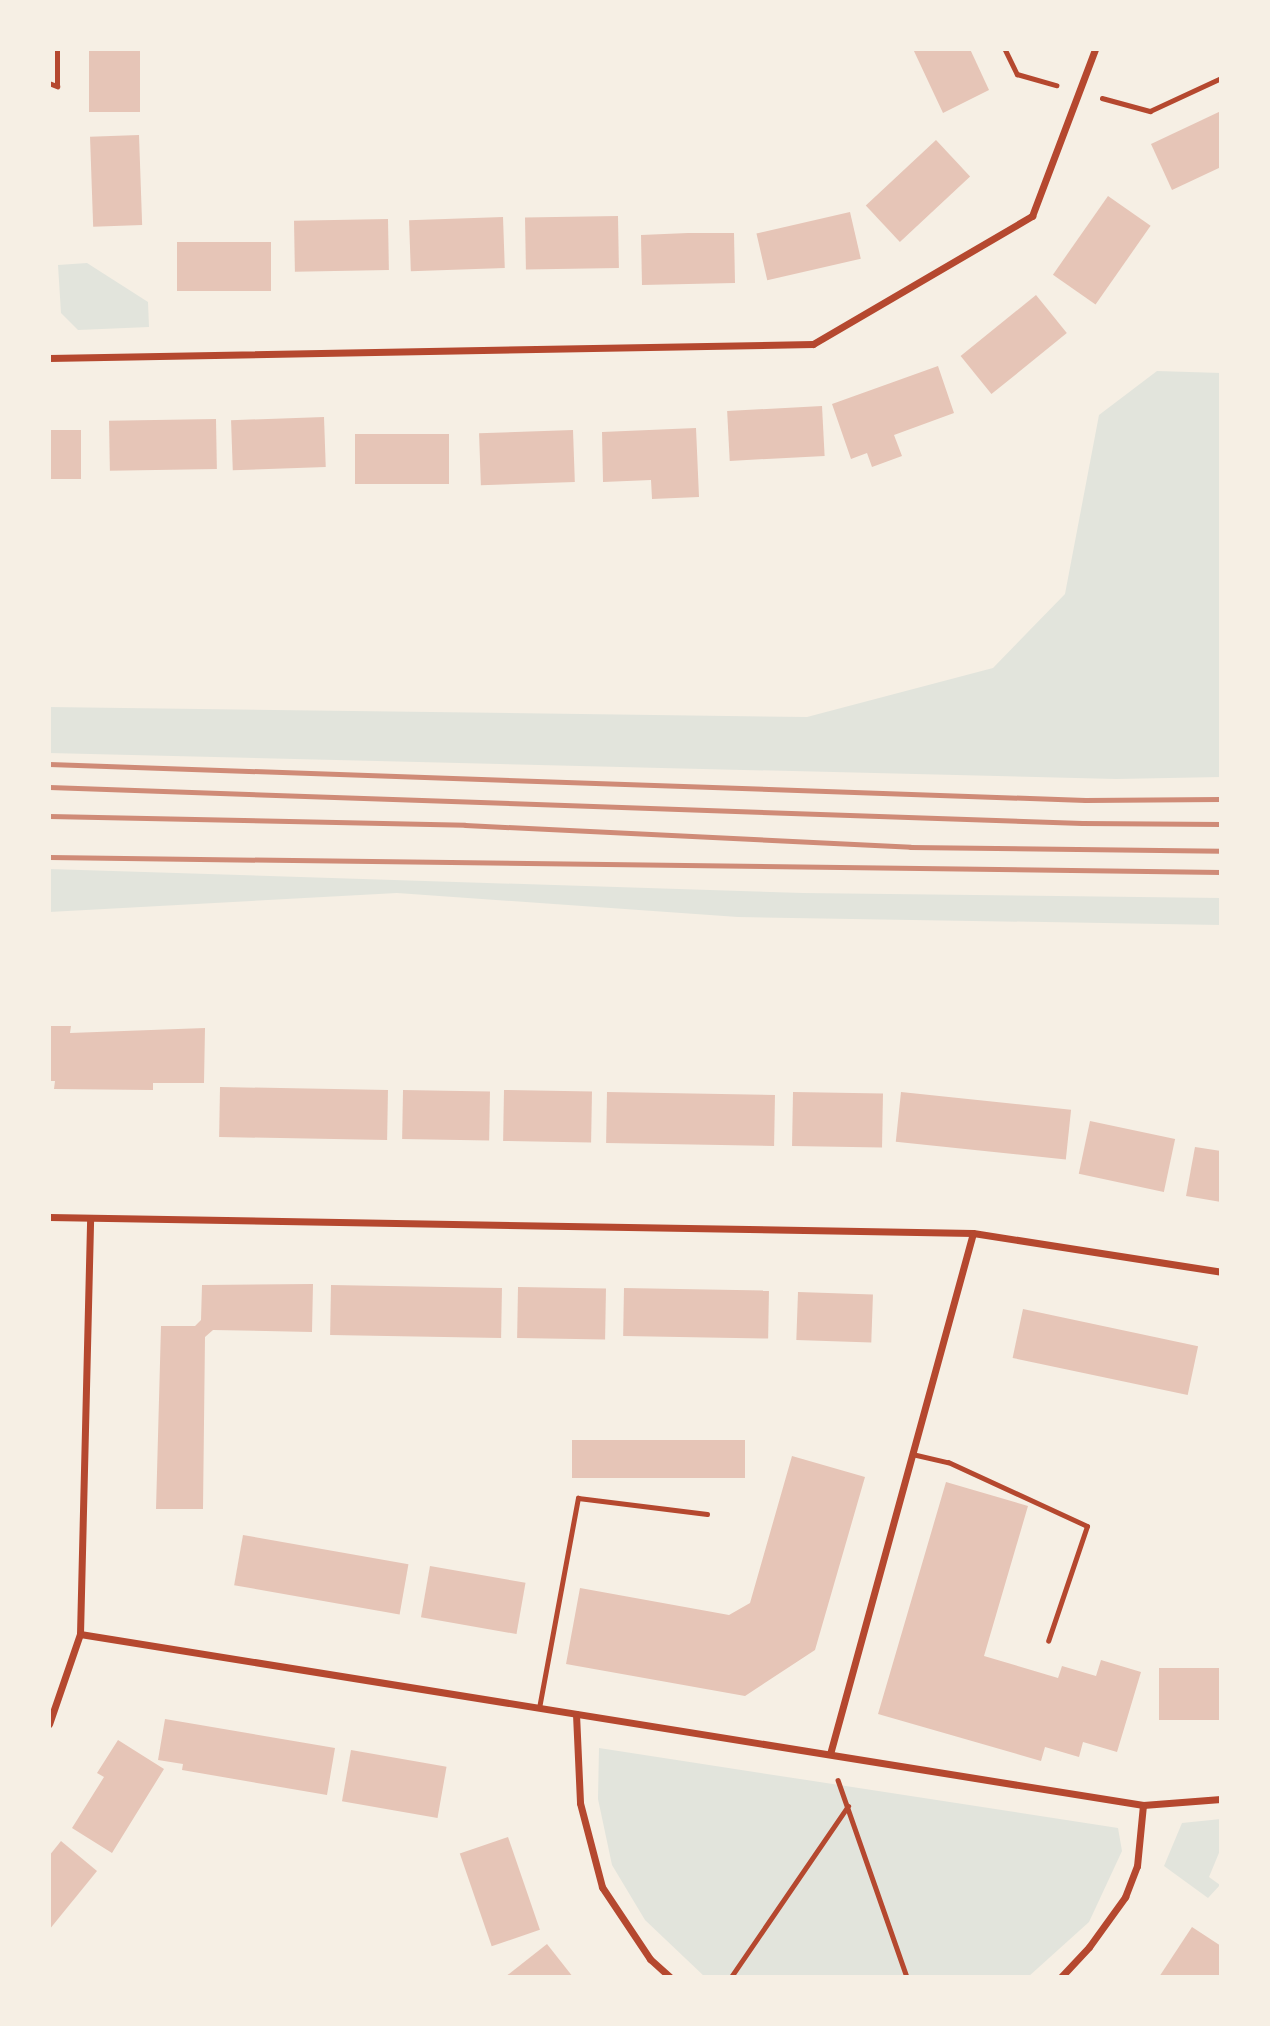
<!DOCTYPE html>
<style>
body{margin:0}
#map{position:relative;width:1270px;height:2026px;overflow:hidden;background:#f6efe4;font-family:"Open Sans",sans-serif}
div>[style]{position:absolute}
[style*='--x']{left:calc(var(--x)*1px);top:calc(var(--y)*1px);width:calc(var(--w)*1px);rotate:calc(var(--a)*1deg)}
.green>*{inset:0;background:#e2e4dc}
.building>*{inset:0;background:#e6c5b7;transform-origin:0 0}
.path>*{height:4.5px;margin:-2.25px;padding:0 2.25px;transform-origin:2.25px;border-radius:2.25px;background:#b5482f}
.service>*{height:5px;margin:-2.5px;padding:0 2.5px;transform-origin:2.5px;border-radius:2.5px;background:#b5482f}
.minor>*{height:7px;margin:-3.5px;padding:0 3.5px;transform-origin:3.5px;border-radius:3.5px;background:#b5482f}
.rail>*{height:5px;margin:-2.5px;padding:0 2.5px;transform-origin:2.5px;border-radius:2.5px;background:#cf8b77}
span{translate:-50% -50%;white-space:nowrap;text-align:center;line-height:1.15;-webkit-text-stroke:6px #f6efe4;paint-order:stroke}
.frame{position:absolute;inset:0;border:51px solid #f6efe4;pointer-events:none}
</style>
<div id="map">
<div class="green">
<div style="clip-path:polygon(87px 263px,148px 302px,149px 327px,78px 330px,61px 313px,58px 265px)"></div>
<div style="clip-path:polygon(1157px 371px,1221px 373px,1221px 777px,1116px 779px,49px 753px,49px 707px,807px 717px,993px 668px,1065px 594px,1099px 415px)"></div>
<div style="clip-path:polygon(49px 869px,803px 893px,1221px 898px,1221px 925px,738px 917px,397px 893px,49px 912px)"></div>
<div style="clip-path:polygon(599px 1748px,1118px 1828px,1122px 1851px,1089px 1922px,1028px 1977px,705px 1977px,645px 1920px,612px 1865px,598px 1799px)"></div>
<div style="clip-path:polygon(1221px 1819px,1221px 1848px,1209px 1877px,1220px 1885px,1208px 1898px,1164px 1866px,1182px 1823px)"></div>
</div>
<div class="building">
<div style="left:89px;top:49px;width:51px;height:63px"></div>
<div style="clip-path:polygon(913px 49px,970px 49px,989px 90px,943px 113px)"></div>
<div style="clip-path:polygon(1221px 111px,1221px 167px,1172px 190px,1151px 144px)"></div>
<div style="left:139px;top:135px;width:90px;height:49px;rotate:88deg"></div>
<div style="left:936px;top:140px;width:50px;height:96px;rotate:47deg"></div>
<div style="left:1108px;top:196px;width:52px;height:96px;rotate:35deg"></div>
<div style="left:850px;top:212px;width:48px;height:96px;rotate:77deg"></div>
<div style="left:618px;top:216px;width:52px;height:93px;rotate:89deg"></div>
<div style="left:503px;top:217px;width:51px;height:94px;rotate:88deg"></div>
<div style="left:388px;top:219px;width:51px;height:94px;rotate:89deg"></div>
<div style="clip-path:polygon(688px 233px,734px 233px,735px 283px,642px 285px,641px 235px)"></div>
<div style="left:271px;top:242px;width:49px;height:94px;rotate:90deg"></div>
<div style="left:1036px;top:295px;width:49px;height:97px;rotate:51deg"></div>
<div style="clip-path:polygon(938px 366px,954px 413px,894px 435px,902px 456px,872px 467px,867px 453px,851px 459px,832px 404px)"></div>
<div style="left:822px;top:406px;width:50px;height:95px;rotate:87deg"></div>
<div style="left:324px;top:417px;width:50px;height:93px;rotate:88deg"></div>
<div style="left:216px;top:419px;width:50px;height:107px;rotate:89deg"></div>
<div style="clip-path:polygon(696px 428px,699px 497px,652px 499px,651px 480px,603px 482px,602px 432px)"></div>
<div style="left:81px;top:430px;width:49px;height:32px;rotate:90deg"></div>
<div style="left:573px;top:430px;width:52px;height:94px;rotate:88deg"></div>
<div style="left:449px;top:434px;width:50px;height:94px;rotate:90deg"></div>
<div style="clip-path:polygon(49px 1026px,71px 1026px,70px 1033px,205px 1028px,204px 1083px,153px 1083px,153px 1090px,54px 1089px,55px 1081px,49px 1081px)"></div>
<div style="left:220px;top:1087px;width:168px;height:50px;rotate:1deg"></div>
<div style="left:403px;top:1090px;width:87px;height:49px;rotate:1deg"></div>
<div style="left:504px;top:1090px;width:88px;height:51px;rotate:1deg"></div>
<div style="left:607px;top:1092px;width:168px;height:51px;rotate:1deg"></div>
<div style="left:793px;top:1092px;width:90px;height:54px;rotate:1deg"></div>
<div style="left:901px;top:1092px;width:171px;height:50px;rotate:6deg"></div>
<div style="left:1090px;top:1121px;width:87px;height:54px;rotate:12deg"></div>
<div style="clip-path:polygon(1195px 1147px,1221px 1151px,1221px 1202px,1186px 1196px)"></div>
<div style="clip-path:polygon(313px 1284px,312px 1332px,213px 1330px,205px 1337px,203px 1509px,156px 1509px,161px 1326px,195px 1326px,201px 1320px,202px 1285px)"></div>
<div style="left:331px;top:1285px;width:171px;height:50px;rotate:1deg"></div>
<div style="left:518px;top:1287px;width:88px;height:51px;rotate:1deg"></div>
<div style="left:624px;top:1288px;width:145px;height:48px;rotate:1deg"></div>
<div style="left:798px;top:1292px;width:75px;height:48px;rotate:2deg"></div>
<div style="left:1023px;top:1309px;width:179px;height:50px;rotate:12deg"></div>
<div style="left:572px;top:1440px;width:173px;height:38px"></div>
<div style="clip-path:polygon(792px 1456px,865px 1477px,815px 1650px,745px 1696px,566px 1664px,580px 1588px,729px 1615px,750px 1603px)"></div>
<div style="clip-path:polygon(946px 1482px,1028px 1506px,984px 1656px,1058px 1678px,1062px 1666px,1096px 1676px,1101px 1660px,1141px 1672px,1117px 1752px,1083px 1742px,1079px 1757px,1045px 1747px,1041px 1761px,878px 1714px)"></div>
<div style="left:243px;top:1535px;width:168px;height:51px;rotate:10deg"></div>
<div style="left:430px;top:1566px;width:97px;height:52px;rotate:10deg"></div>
<div style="left:1221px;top:1668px;width:52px;height:62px;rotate:90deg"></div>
<div style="clip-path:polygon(165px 1719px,335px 1748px,327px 1795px,182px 1770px,183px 1764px,158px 1760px)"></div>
<div style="clip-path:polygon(118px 1740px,164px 1769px,112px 1853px,72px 1828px,104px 1777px,97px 1773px)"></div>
<div style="left:351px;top:1750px;width:97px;height:52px;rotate:10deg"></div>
<div style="left:508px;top:1837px;width:98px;height:51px;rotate:71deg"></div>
<div style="clip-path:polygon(61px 1841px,97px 1871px,49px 1930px,49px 1856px)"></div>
<div style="clip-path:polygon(1192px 1927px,1221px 1946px,1221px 1977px,1159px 1977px)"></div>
<div style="clip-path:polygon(547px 1944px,573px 1977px,505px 1977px)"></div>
</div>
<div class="path">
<div style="--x:1005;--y:49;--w:28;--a:64"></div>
<div style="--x:1017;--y:74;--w:41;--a:15.8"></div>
<div style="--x:49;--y:83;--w:9;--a:21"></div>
<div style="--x:57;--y:86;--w:37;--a:-90"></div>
<div style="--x:1102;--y:98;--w:50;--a:15.2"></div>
<div style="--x:1150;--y:111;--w:78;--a:-24.9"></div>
<div style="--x:838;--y:1780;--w:209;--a:70.7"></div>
<div style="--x:731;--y:1977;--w:207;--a:-55.6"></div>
</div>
<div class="service">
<div style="--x:912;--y:1454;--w:37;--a:13"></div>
<div style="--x:948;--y:1462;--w:153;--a:24.7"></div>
<div style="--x:1087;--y:1526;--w:121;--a:108.7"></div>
<div style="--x:539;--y:1708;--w:214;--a:-79.5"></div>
<div style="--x:578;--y:1498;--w:130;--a:7.1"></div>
</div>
<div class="minor">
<div style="--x:49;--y:358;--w:764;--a:-1.05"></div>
<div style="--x:813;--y:344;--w:254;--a:-30.3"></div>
<div style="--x:1032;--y:216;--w:178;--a:-69.3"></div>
<div style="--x:49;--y:1217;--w:924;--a:0.99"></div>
<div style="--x:973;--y:1233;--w:251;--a:8.9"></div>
<div style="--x:80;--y:1634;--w:1077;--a:9.14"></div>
<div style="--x:1143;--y:1805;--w:78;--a:-4.4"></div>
<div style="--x:576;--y:1714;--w:89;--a:87.4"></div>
<div style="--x:580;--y:1803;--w:87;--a:75.3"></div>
<div style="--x:602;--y:1887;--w:87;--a:56.3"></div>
<div style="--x:650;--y:1959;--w:27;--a:42"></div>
<div style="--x:49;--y:1724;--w:95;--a:-71"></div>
<div style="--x:80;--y:1634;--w:416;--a:-88.6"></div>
<div style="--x:830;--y:1754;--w:540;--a:-74.65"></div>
<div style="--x:1061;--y:1977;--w:41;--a:-47"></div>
<div style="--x:1089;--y:1947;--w:62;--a:-54.2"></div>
<div style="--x:1125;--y:1897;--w:33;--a:-69"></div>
<div style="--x:1137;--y:1866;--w:61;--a:-84.4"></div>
</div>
<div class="rail">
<div style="--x:49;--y:764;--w:1037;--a:1.99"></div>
<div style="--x:1085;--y:800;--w:136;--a:-0.4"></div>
<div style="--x:49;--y:787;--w:1034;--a:2"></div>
<div style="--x:1082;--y:823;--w:139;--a:0.4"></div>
<div style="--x:49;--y:816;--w:416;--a:1.2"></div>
<div style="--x:465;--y:825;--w:446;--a:2.8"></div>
<div style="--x:910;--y:847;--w:311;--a:0.7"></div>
<div style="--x:49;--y:857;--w:1172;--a:0.73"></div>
</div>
<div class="frame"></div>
</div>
